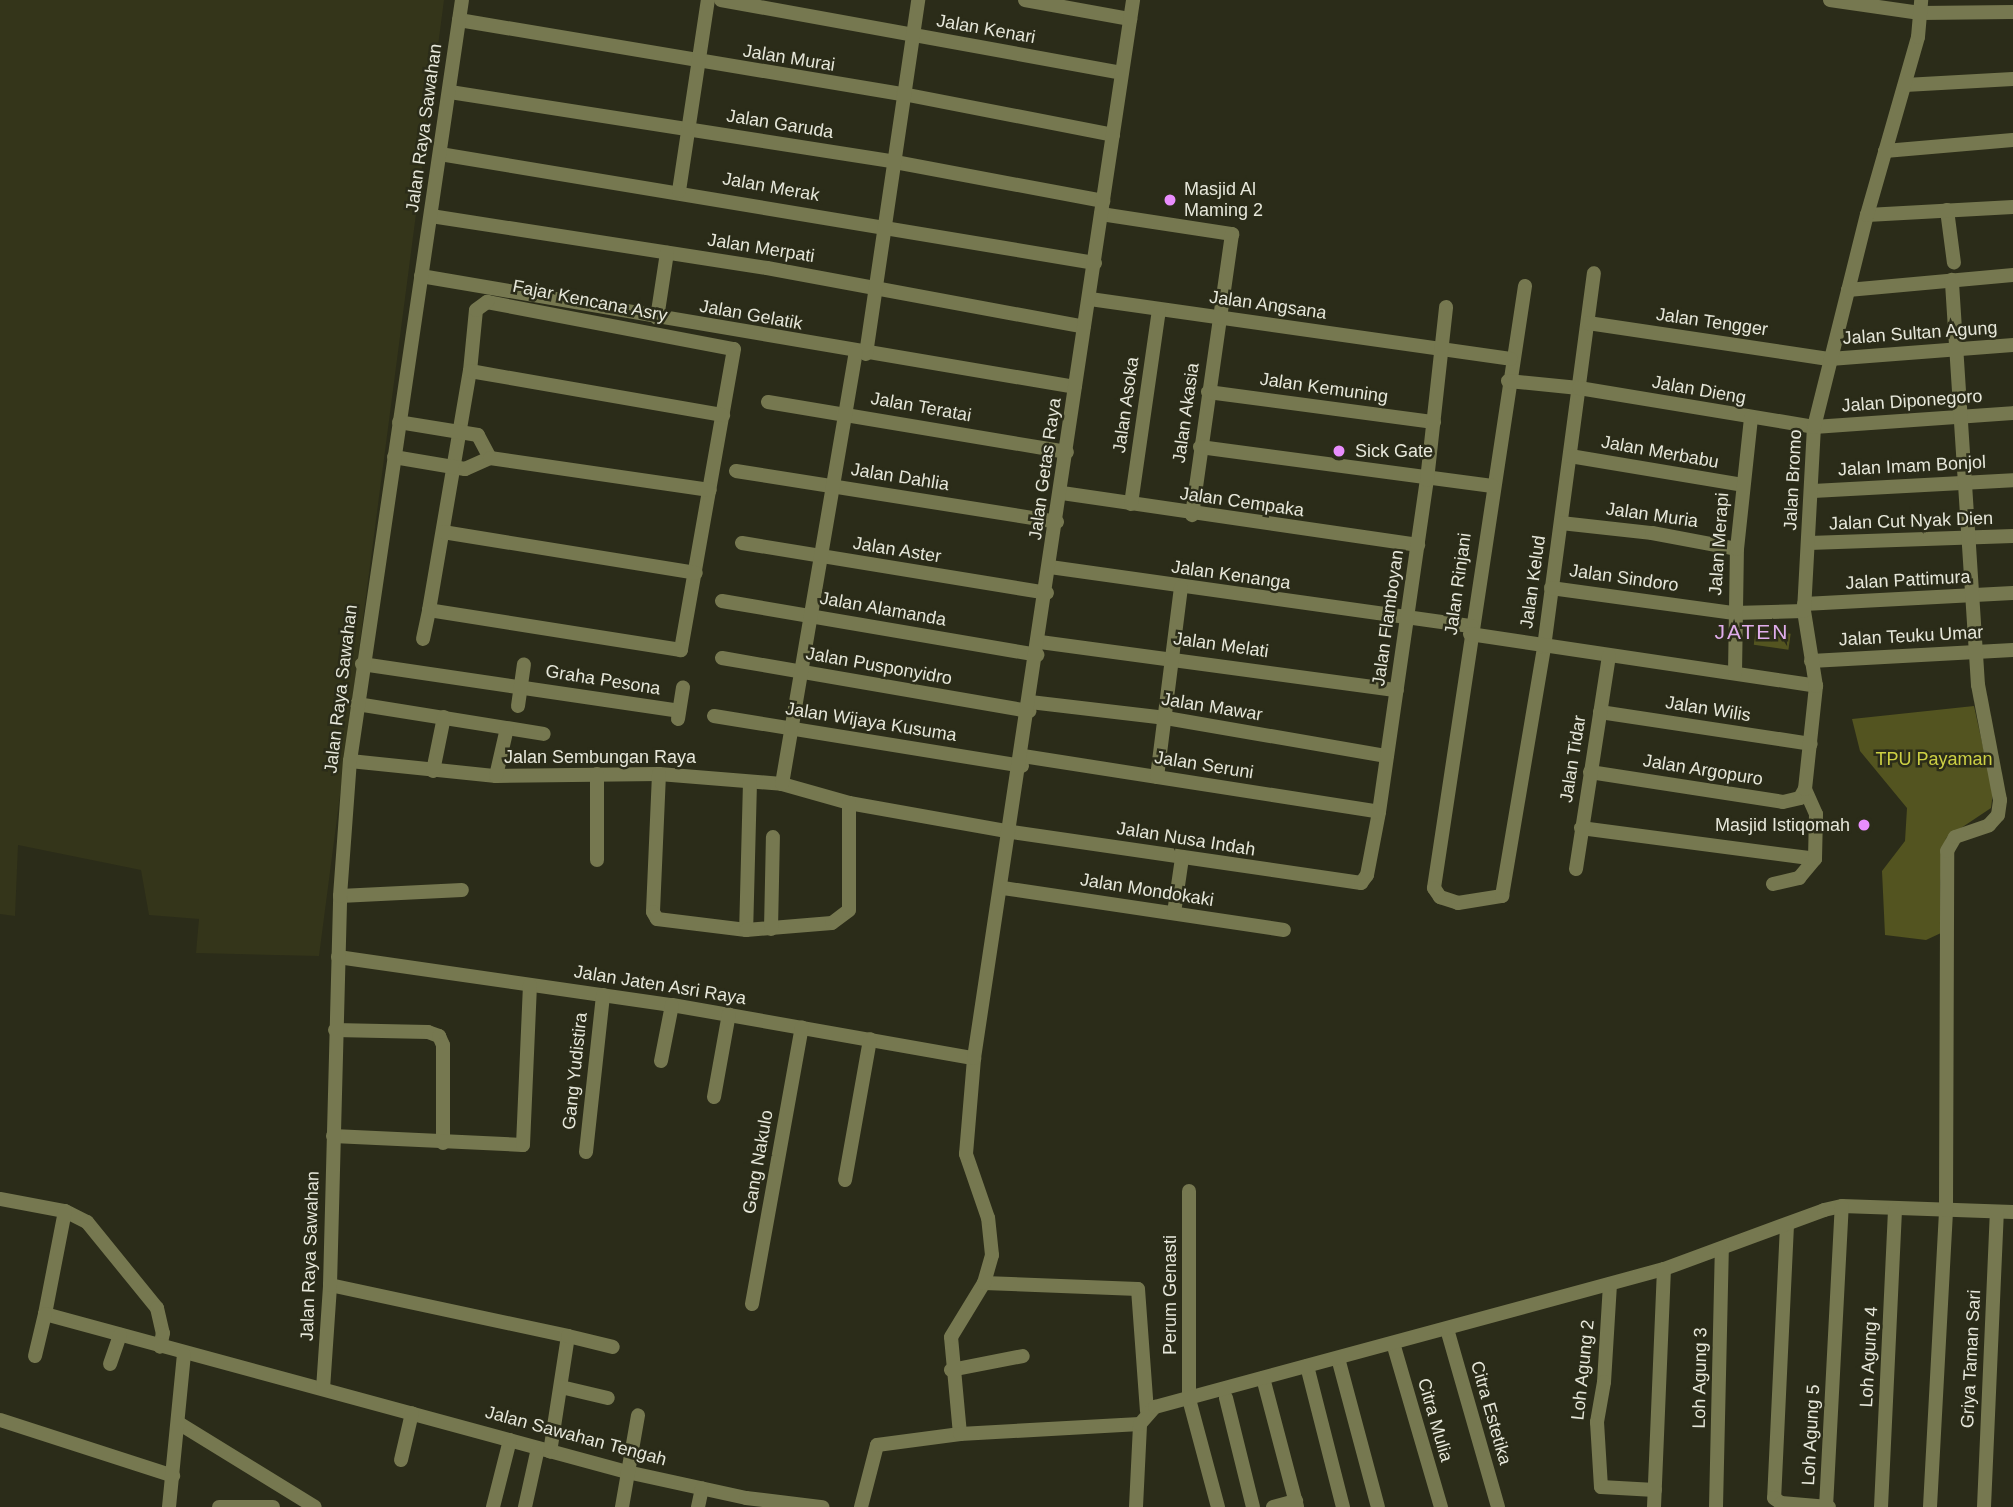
<!DOCTYPE html>
<style>
body{margin:0}
#map{position:relative;width:2013px;height:1507px;overflow:hidden;background:#2b2c19;font-family:Arial,sans-serif}
div>[style]{position:absolute}
[style*='--x']{left:calc(var(--x)*1px);top:calc(var(--y)*1px);width:calc(var(--w)*1px);rotate:calc(var(--a)*1deg)}
.built>*{inset:0;background:#34351a}
.green>*{inset:0;background:#535420;transform-origin:0 0}
.street>*{height:14px;margin:-7px;padding:0 7px;transform-origin:7px;border-radius:7px;background:#767850}
.dots>*{width:19px;height:19px;translate:-50% -50%;box-sizing:border-box;border:4px solid #2b2c19;border-radius:50%}
span{translate:-50% -50%;white-space:nowrap;text-align:center;line-height:1.15;-webkit-text-stroke:5px #2b2c19;paint-order:stroke}
.street-label{font-size:18px;color:#e6e7da}
.poi-label{font-size:18px;color:#e6e7da}
.left{translate:0 -50%;text-align:left}
.right{translate:-100% -50%;text-align:right}
.park-label{font-size:18px;color:#cdd044}
.quarter-label{font-size:21px;color:#e0adeb;letter-spacing:2px}
</style>
<div id="map">
<div class="built">
<div style="clip-path:polygon(0 0,444px 0,319px 956px,196px 953px,199px 919px,149px 915px,141px 870px,18px 845px,15px 916px,0 914px)"></div>
</div>
<div class="green">
<div style="left:1756px;top:629px;width:35px;height:16px;rotate:8deg"></div>
<div style="clip-path:polygon(1974px 706px,1993px 792px,1991px 808px,1946px 838px,1940px 883px,1941px 933px,1926px 940px,1885px 935px,1882px 871px,1905px 841px,1907px 808px,1860px 751px,1852px 719px)"></div>
</div>
<div class="street">
<div style="--x:721;--y:0;--w:407;--a:10.3"></div>
<div style="--x:1025;--y:0;--w:107;--a:10.3"></div>
<div style="--x:1830;--y:0;--w:91;--a:8.2"></div>
<div style="--x:1920;--y:13;--w:93;--a:-0.6"></div>
<div style="--x:459;--y:20;--w:450;--a:9.5"></div>
<div style="--x:903;--y:94;--w:214;--a:11"></div>
<div style="--x:1905;--y:85;--w:108;--a:-3.2"></div>
<div style="--x:450;--y:92;--w:450;--a:8.9"></div>
<div style="--x:895;--y:162;--w:212;--a:10.6"></div>
<div style="--x:1885;--y:151;--w:128;--a:-4.9"></div>
<div style="--x:440;--y:154;--w:664;--a:9.45"></div>
<div style="--x:679;--y:191;--w:193;--a:-81.4"></div>
<div style="--x:1947;--y:210;--w:53;--a:82.5"></div>
<div style="--x:1101;--y:214;--w:133;--a:8.7"></div>
<div style="--x:1232;--y:234;--w:284;--a:98.1"></div>
<div style="--x:1867;--y:215;--w:146;--a:-3.1"></div>
<div style="--x:431;--y:216;--w:340;--a:8.8"></div>
<div style="--x:767;--y:268;--w:322;--a:10.5"></div>
<div style="--x:421;--y:276;--w:663;--a:9.63"></div>
<div style="--x:1525;--y:286;--w:609;--a:98.6"></div>
<div style="--x:1434;--y:888;--w:11;--a:56"></div>
<div style="--x:1440;--y:897;--w:19;--a:18"></div>
<div style="--x:1458;--y:903;--w:45;--a:-9"></div>
<div style="--x:1502;--y:896;--w:253;--a:-80.4"></div>
<div style="--x:1544;--y:647;--w:377;--a:-82.4"></div>
<div style="--x:1848;--y:290;--w:166;--a:-5.2"></div>
<div style="--x:1090;--y:299;--w:425;--a:8.1"></div>
<div style="--x:487;--y:302;--w:251;--a:10.8"></div>
<div style="--x:734;--y:349;--w:306;--a:100"></div>
<div style="--x:681;--y:650;--w:255;--a:-171"></div>
<div style="--x:429;--y:610;--w:242;--a:-80.3"></div>
<div style="--x:470;--y:371;--w:61;--a:-84.4"></div>
<div style="--x:476;--y:310;--w:14;--a:-36"></div>
<div style="--x:657;--y:318;--w:66;--a:-81.3"></div>
<div style="--x:1588;--y:323;--w:245;--a:8.5"></div>
<div style="--x:1830;--y:359;--w:184;--a:-4.4"></div>
<div style="--x:866;--y:354;--w:358;--a:-81.6"></div>
<div style="--x:470;--y:371;--w:257;--a:9.9"></div>
<div style="--x:1508;--y:381;--w:71;--a:5.6"></div>
<div style="--x:1579;--y:388;--w:238;--a:9.4"></div>
<div style="--x:1814;--y:427;--w:199;--a:-4"></div>
<div style="--x:1208;--y:392;--w:228;--a:7.6"></div>
<div style="--x:768;--y:402;--w:303;--a:9.5"></div>
<div style="--x:1200;--y:447;--w:295;--a:7.6"></div>
<div style="--x:1570;--y:456;--w:175;--a:9.5"></div>
<div style="--x:394;--y:457;--w:72;--a:9.6"></div>
<div style="--x:465;--y:469;--w:27;--a:-24"></div>
<div style="--x:490;--y:458;--w:26;--a:-118"></div>
<div style="--x:478;--y:435;--w:80;--a:-170.7"></div>
<div style="--x:490;--y:458;--w:222;--a:8.3"></div>
<div style="--x:736;--y:471;--w:325;--a:9"></div>
<div style="--x:1813;--y:491;--w:200;--a:-3.1"></div>
<div style="--x:1062;--y:493;--w:360;--a:8.3"></div>
<div style="--x:1131;--y:504;--w:196;--a:-81.8"></div>
<div style="--x:1561;--y:523;--w:92;--a:6.3"></div>
<div style="--x:1652;--y:533;--w:86;--a:10.7"></div>
<div style="--x:443;--y:532;--w:256;--a:9.2"></div>
<div style="--x:742;--y:543;--w:309;--a:9.3"></div>
<div style="--x:1809;--y:543;--w:204;--a:-2"></div>
<div style="--x:1050;--y:567;--w:426;--a:8"></div>
<div style="--x:1551;--y:588;--w:185;--a:7.8"></div>
<div style="--x:1734;--y:613;--w:70;--a:-1.6"></div>
<div style="--x:722;--y:601;--w:320;--a:9.7"></div>
<div style="--x:1804;--y:604;--w:209;--a:-3"></div>
<div style="--x:1470;--y:634;--w:350;--a:8.5"></div>
<div style="--x:423;--y:639;--w:30;--a:-78"></div>
<div style="--x:1040;--y:642;--w:360;--a:7.7"></div>
<div style="--x:722;--y:658;--w:312;--a:9.8"></div>
<div style="--x:1811;--y:661;--w:202;--a:-3.1"></div>
<div style="--x:362;--y:664;--w:320;--a:8.4"></div>
<div style="--x:1735;--y:673;--w:124;--a:-89.1"></div>
<div style="--x:1737;--y:549;--w:132;--a:-83.9"></div>
<div style="--x:1030;--y:702;--w:137;--a:6.7"></div>
<div style="--x:1166;--y:718;--w:224;--a:9.8"></div>
<div style="--x:357;--y:704;--w:189;--a:9.1"></div>
<div style="--x:518;--y:706;--w:42;--a:-81.9"></div>
<div style="--x:1600;--y:712;--w:213;--a:8.6"></div>
<div style="--x:714;--y:716;--w:312;--a:9.2"></div>
<div style="--x:678;--y:719;--w:32;--a:-81"></div>
<div style="--x:1023;--y:756;--w:360;--a:8.9"></div>
<div style="--x:350;--y:761;--w:147;--a:5.9"></div>
<div style="--x:496;--y:776;--w:163;--a:-0.7"></div>
<div style="--x:659;--y:774;--w:123;--a:4.6"></div>
<div style="--x:782;--y:784;--w:70;--a:15.8"></div>
<div style="--x:849;--y:803;--w:166;--a:10.1"></div>
<div style="--x:1012;--y:832;--w:353;--a:8.3"></div>
<div style="--x:1361;--y:883;--w:10;--a:-53"></div>
<div style="--x:1367;--y:875;--w:64;--a:-79.2"></div>
<div style="--x:1379;--y:812;--w:335;--a:-81.8"></div>
<div style="--x:1427;--y:480;--w:174;--a:-83.7"></div>
<div style="--x:433;--y:771;--w:55;--a:-78.5"></div>
<div style="--x:1590;--y:772;--w:195;--a:8.8"></div>
<div style="--x:1783;--y:802;--w:17;--a:-13"></div>
<div style="--x:1800;--y:798;--w:10;--a:-61"></div>
<div style="--x:597;--y:774;--w:86;--a:90"></div>
<div style="--x:659;--y:774;--w:138;--a:92.5"></div>
<div style="--x:653;--y:912;--w:8;--a:60"></div>
<div style="--x:657;--y:919;--w:90;--a:7"></div>
<div style="--x:496;--y:776;--w:49;--a:-77.1"></div>
<div style="--x:1157;--y:777;--w:191;--a:-82.8"></div>
<div style="--x:750;--y:782;--w:148;--a:91.5"></div>
<div style="--x:746;--y:930;--w:86;--a:-4.7"></div>
<div style="--x:832;--y:923;--w:21;--a:-37"></div>
<div style="--x:849;--y:910;--w:107;--a:-90"></div>
<div style="--x:782;--y:784;--w:437;--a:-80.3"></div>
<div style="--x:1581;--y:828;--w:236;--a:7.5"></div>
<div style="--x:1576;--y:869;--w:216;--a:-81.2"></div>
<div style="--x:1773;--y:884;--w:27;--a:-13"></div>
<div style="--x:1799;--y:878;--w:25;--a:-50"></div>
<div style="--x:1815;--y:859;--w:45;--a:-88.7"></div>
<div style="--x:1816;--y:814;--w:27;--a:-114"></div>
<div style="--x:1805;--y:789;--w:104;--a:-83.9"></div>
<div style="--x:1816;--y:686;--w:76;--a:-99.1"></div>
<div style="--x:1804;--y:611;--w:184;--a:-86.9"></div>
<div style="--x:1814;--y:427;--w:219;--a:-76"></div>
<div style="--x:1867;--y:215;--w:185;--a:-74"></div>
<div style="--x:1918;--y:37;--w:37;--a:-85"></div>
<div style="--x:1003;--y:888;--w:284;--a:8.5"></div>
<div style="--x:340;--y:896;--w:122;--a:-2.8"></div>
<div style="--x:1174;--y:913;--w:56;--a:-81.7"></div>
<div style="--x:771;--y:929;--w:92;--a:-88.8"></div>
<div style="--x:338;--y:957;--w:337;--a:8.2"></div>
<div style="--x:672;--y:1005;--w:307;--a:10"></div>
<div style="--x:335;--y:1030;--w:93;--a:1.2"></div>
<div style="--x:428;--y:1032;--w:12;--a:20"></div>
<div style="--x:439;--y:1036;--w:10;--a:66"></div>
<div style="--x:443;--y:1045;--w:98;--a:90"></div>
<div style="--x:661;--y:1061;--w:57;--a:-78.9"></div>
<div style="--x:714;--y:1097;--w:84;--a:-79.8"></div>
<div style="--x:333;--y:1136;--w:190;--a:2.7"></div>
<div style="--x:523;--y:1145;--w:160;--a:-87.5"></div>
<div style="--x:586;--y:1152;--w:158;--a:-83.8"></div>
<div style="--x:845;--y:1180;--w:143;--a:-79.9"></div>
<div style="--x:1189;--y:1191;--w:208;--a:90"></div>
<div style="--x:1189;--y:1399;--w:112;--a:75"></div>
<div style="--x:0;--y:1199;--w:66;--a:10.5"></div>
<div style="--x:65;--y:1211;--w:25;--a:27"></div>
<div style="--x:87;--y:1222;--w:111;--a:50.9"></div>
<div style="--x:157;--y:1308;--w:26;--a:77"></div>
<div style="--x:163;--y:1333;--w:14;--a:102"></div>
<div style="--x:65;--y:1211;--w:105;--a:101"></div>
<div style="--x:45;--y:1314;--w:603;--a:15.19"></div>
<div style="--x:627;--y:1472;--w:122;--a:12.3"></div>
<div style="--x:746;--y:1498;--w:77;--a:6.8"></div>
<div style="--x:1787;--y:1225;--w:273;--a:92.7"></div>
<div style="--x:1774;--y:1498;--w:9;--a:36"></div>
<div style="--x:1781;--y:1503;--w:48;--a:4.8"></div>
<div style="--x:984;--y:1283;--w:154;--a:2.2"></div>
<div style="--x:1138;--y:1289;--w:122;--a:85.8"></div>
<div style="--x:1610;--y:1284;--w:98;--a:93.5"></div>
<div style="--x:1604;--y:1382;--w:41;--a:99.9"></div>
<div style="--x:1597;--y:1422;--w:65;--a:86.5"></div>
<div style="--x:1601;--y:1487;--w:54;--a:3.2"></div>
<div style="--x:330;--y:1285;--w:243;--a:12.1"></div>
<div style="--x:568;--y:1336;--w:117;--a:98.8"></div>
<div style="--x:752;--y:1304;--w:281;--a:-79.8"></div>
<div style="--x:1447;--y:1329;--w:185;--a:74"></div>
<div style="--x:568;--y:1336;--w:46;--a:13.7"></div>
<div style="--x:1393;--y:1343;--w:171;--a:73.7"></div>
<div style="--x:35;--y:1356;--w:43;--a:-76.6"></div>
<div style="--x:1338;--y:1358;--w:154;--a:75"></div>
<div style="--x:110;--y:1364;--w:31;--a:-71"></div>
<div style="--x:1307;--y:1366;--w:146;--a:75.7"></div>
<div style="--x:951;--y:1370;--w:73;--a:-11"></div>
<div style="--x:1263;--y:1378;--w:133;--a:75.2"></div>
<div style="--x:561;--y:1387;--w:48;--a:13.2"></div>
<div style="--x:323;--y:1389;--w:104;--a:-86.1"></div>
<div style="--x:330;--y:1285;--w:389;--a:-88.5"></div>
<div style="--x:340;--y:896;--w:135;--a:-85.8"></div>
<div style="--x:350;--y:761;--w:769;--a:-81.63"></div>
<div style="--x:1226;--y:1398;--w:112;--a:76.1"></div>
<div style="--x:0;--y:1420;--w:182;--a:17.9"></div>
<div style="--x:180;--y:1424;--w:158;--a:31.6"></div>
<div style="--x:960;--y:1434;--w:97;--a:-95.3"></div>
<div style="--x:951;--y:1337;--w:63;--a:-58.6"></div>
<div style="--x:984;--y:1283;--w:29;--a:-74"></div>
<div style="--x:992;--y:1255;--w:37;--a:-96"></div>
<div style="--x:988;--y:1218;--w:68;--a:-109"></div>
<div style="--x:966;--y:1154;--w:96;--a:-85.2"></div>
<div style="--x:974;--y:1058;--w:1070;--a:-81.45"></div>
<div style="--x:401;--y:1460;--w:48;--a:-76.8"></div>
<div style="--x:169;--y:1507;--w:153;--a:-84.4"></div>
<div style="--x:219;--y:1507;--w:54;--a:0"></div>
<div style="--x:493;--y:1507;--w:69;--a:-75.8"></div>
<div style="--x:525;--y:1507;--w:60;--a:-77.6"></div>
<div style="--x:622;--y:1507;--w:93;--a:-80.1"></div>
<div style="--x:698;--y:1507;--w:19;--a:-78"></div>
<div style="--x:861;--y:1507;--w:64;--a:-75.5"></div>
<div style="--x:877;--y:1445;--w:84;--a:-7.5"></div>
<div style="--x:960;--y:1434;--w:180;--a:-3.2"></div>
<div style="--x:1136;--y:1507;--w:83;--a:-87.2"></div>
<div style="--x:1140;--y:1424;--w:23;--a:-49"></div>
<div style="--x:1155;--y:1407;--w:527;--a:-15.17"></div>
<div style="--x:1664;--y:1269;--w:171;--a:-20.2"></div>
<div style="--x:1824;--y:1210;--w:18;--a:-13"></div>
<div style="--x:1842;--y:1206;--w:171;--a:2"></div>
<div style="--x:1273;--y:1507;--w:24;--a:-15"></div>
<div style="--x:1654;--y:1507;--w:238;--a:-87.6"></div>
<div style="--x:1716;--y:1507;--w:257;--a:-88.7"></div>
<div style="--x:1826;--y:1507;--w:301;--a:-87"></div>
<div style="--x:1881;--y:1507;--w:298;--a:-87.3"></div>
<div style="--x:1930;--y:1507;--w:297;--a:-86.9"></div>
<div style="--x:1946;--y:1210;--w:359;--a:-89.8"></div>
<div style="--x:1947;--y:851;--w:16;--a:-60"></div>
<div style="--x:1955;--y:837;--w:36;--a:-19"></div>
<div style="--x:1989;--y:825;--w:13;--a:-48"></div>
<div style="--x:1998;--y:815;--w:15;--a:-82"></div>
<div style="--x:2000;--y:800;--w:117;--a:-100.8"></div>
<div style="--x:1978;--y:685;--w:406;--a:-93.7"></div>
<div style="--x:1984;--y:1507;--w:295;--a:-87.5"></div>
</div>
<div class="dots">
<div style="left:1170px;top:200px;background:#e98dfd"></div>
<div style="left:1339px;top:451px;background:#e98dfd"></div>
<div style="left:1864px;top:825px;background:#e98dfd"></div>
</div>
<div class="street-label">
<span style="left:986px;top:29px;rotate:10deg">Jalan Kenari</span>
<span style="left:789px;top:58px;rotate:9deg">Jalan Murai</span>
<span style="left:780px;top:124px;rotate:9deg">Jalan Garuda</span>
<span style="left:424px;top:128px;rotate:-82deg">Jalan Raya Sawahan</span>
<span style="left:771px;top:187px;rotate:10deg">Jalan Merak</span>
<span style="left:761px;top:248px;rotate:9deg">Jalan Merpati</span>
<span style="left:590px;top:301px;rotate:11deg">Fajar Kencana Asry</span>
<span style="left:1268px;top:305px;rotate:8deg">Jalan Angsana</span>
<span style="left:751px;top:315px;rotate:10deg">Jalan Gelatik</span>
<span style="left:1712px;top:322px;rotate:8deg">Jalan Tengger</span>
<span style="left:1920px;top:333px;rotate:-4deg">Jalan Sultan Agung</span>
<span style="left:1324px;top:388px;rotate:8deg">Jalan Kemuning</span>
<span style="left:1699px;top:390px;rotate:10deg">Jalan Dieng</span>
<span style="left:1912px;top:401px;rotate:-4deg">Jalan Diponegoro</span>
<span style="left:1126px;top:405px;rotate:-82deg">Jalan Asoka</span>
<span style="left:921px;top:407px;rotate:10deg">Jalan Teratai</span>
<span style="left:1186px;top:413px;rotate:-82deg">Jalan Akasia</span>
<span style="left:1660px;top:452px;rotate:10deg">Jalan Merbabu</span>
<span style="left:1912px;top:466px;rotate:-3deg">Jalan Imam Bonjol</span>
<span style="left:1045px;top:469px;rotate:-82deg">Jalan Getas Raya</span>
<span style="left:900px;top:477px;rotate:9deg">Jalan Dahlia</span>
<span style="left:1793px;top:480px;rotate:-87deg">Jalan Bromo</span>
<span style="left:1242px;top:502px;rotate:8deg">Jalan Cempaka</span>
<span style="left:1652px;top:515px;rotate:8deg">Jalan Muria</span>
<span style="left:1911px;top:521px;rotate:-2deg">Jalan Cut Nyak Dien</span>
<span style="left:1719px;top:544px;rotate:-86deg">Jalan Merapi</span>
<span style="left:897px;top:550px;rotate:9deg">Jalan Aster</span>
<span style="left:1231px;top:575px;rotate:8deg">Jalan Kenanga</span>
<span style="left:1624px;top:578px;rotate:8deg">Jalan Sindoro</span>
<span style="left:1908px;top:580px;rotate:-3deg">Jalan Pattimura</span>
<span style="left:1533px;top:582px;rotate:-82deg">Jalan Kelud</span>
<span style="left:1458px;top:584px;rotate:-82deg">Jalan Rinjani</span>
<span style="left:883px;top:609px;rotate:10deg">Jalan Alamanda</span>
<span style="left:1388px;top:618px;rotate:-82deg">Jalan Flamboyan</span>
<span style="left:1911px;top:636px;rotate:-3deg">Jalan Teuku Umar</span>
<span style="left:1221px;top:645px;rotate:8deg">Jalan Melati</span>
<span style="left:879px;top:666px;rotate:10deg">Jalan Pusponyidro</span>
<span style="left:603px;top:680px;rotate:9deg">Graha Pesona</span>
<span style="left:341px;top:689px;rotate:-83deg">Jalan Raya Sawahan</span>
<span style="left:1212px;top:707px;rotate:9deg">Jalan Mawar</span>
<span style="left:1708px;top:709px;rotate:9deg">Jalan Wilis</span>
<span style="left:871px;top:722px;rotate:9deg">Jalan Wijaya Kusuma</span>
<span style="left:600px;top:757px">Jalan Sembungan Raya</span>
<span style="left:1573px;top:759px;rotate:-81deg">Jalan Tidar</span>
<span style="left:1204px;top:765px;rotate:9deg">Jalan Seruni</span>
<span style="left:1703px;top:770px;rotate:9deg">Jalan Argopuro</span>
<span style="left:1186px;top:839px;rotate:9deg">Jalan Nusa Indah</span>
<span style="left:1147px;top:890px;rotate:9deg">Jalan Mondokaki</span>
<span style="left:660px;top:985px;rotate:9deg">Jalan Jaten Asri Raya</span>
<span style="left:575px;top:1071px;rotate:-84deg">Gang Yudistira</span>
<span style="left:758px;top:1162px;rotate:-80deg">Gang Nakulo</span>
<span style="left:310px;top:1256px;rotate:-88deg">Jalan Raya Sawahan</span>
<span style="left:1170px;top:1295px;rotate:-90deg">Perum Genasti</span>
<span style="left:1869px;top:1357px;rotate:-87deg">Loh Agung 4</span>
<span style="left:1971px;top:1359px;rotate:-87deg">Griya Taman Sari</span>
<span style="left:1583px;top:1370px;rotate:-84deg">Loh Agung 2</span>
<span style="left:1700px;top:1378px;rotate:-89deg">Loh Agung 3</span>
<span style="left:1491px;top:1413px;rotate:74deg">Citra Estetika</span>
<span style="left:1435px;top:1420px;rotate:74deg">Citra Mulia</span>
<span style="left:1811px;top:1435px;rotate:-87deg">Loh Agung 5</span>
<span style="left:576px;top:1436px;rotate:15deg">Jalan Sawahan Tengah</span>
</div>
<div class="poi-label">
<span class="left" style="left:1184px;top:200px">Masjid Al<br>Maming 2</span>
<span class="left" style="left:1355px;top:451px">Sick Gate</span>
<span class="right" style="left:1850px;top:825px">Masjid Istiqomah</span>
</div>
<div class="park-label">
<span style="left:1934px;top:759px">TPU Payaman</span>
</div>
<div class="quarter-label">
<span style="left:1752px;top:632px">JATEN</span>
</div>
</div>
